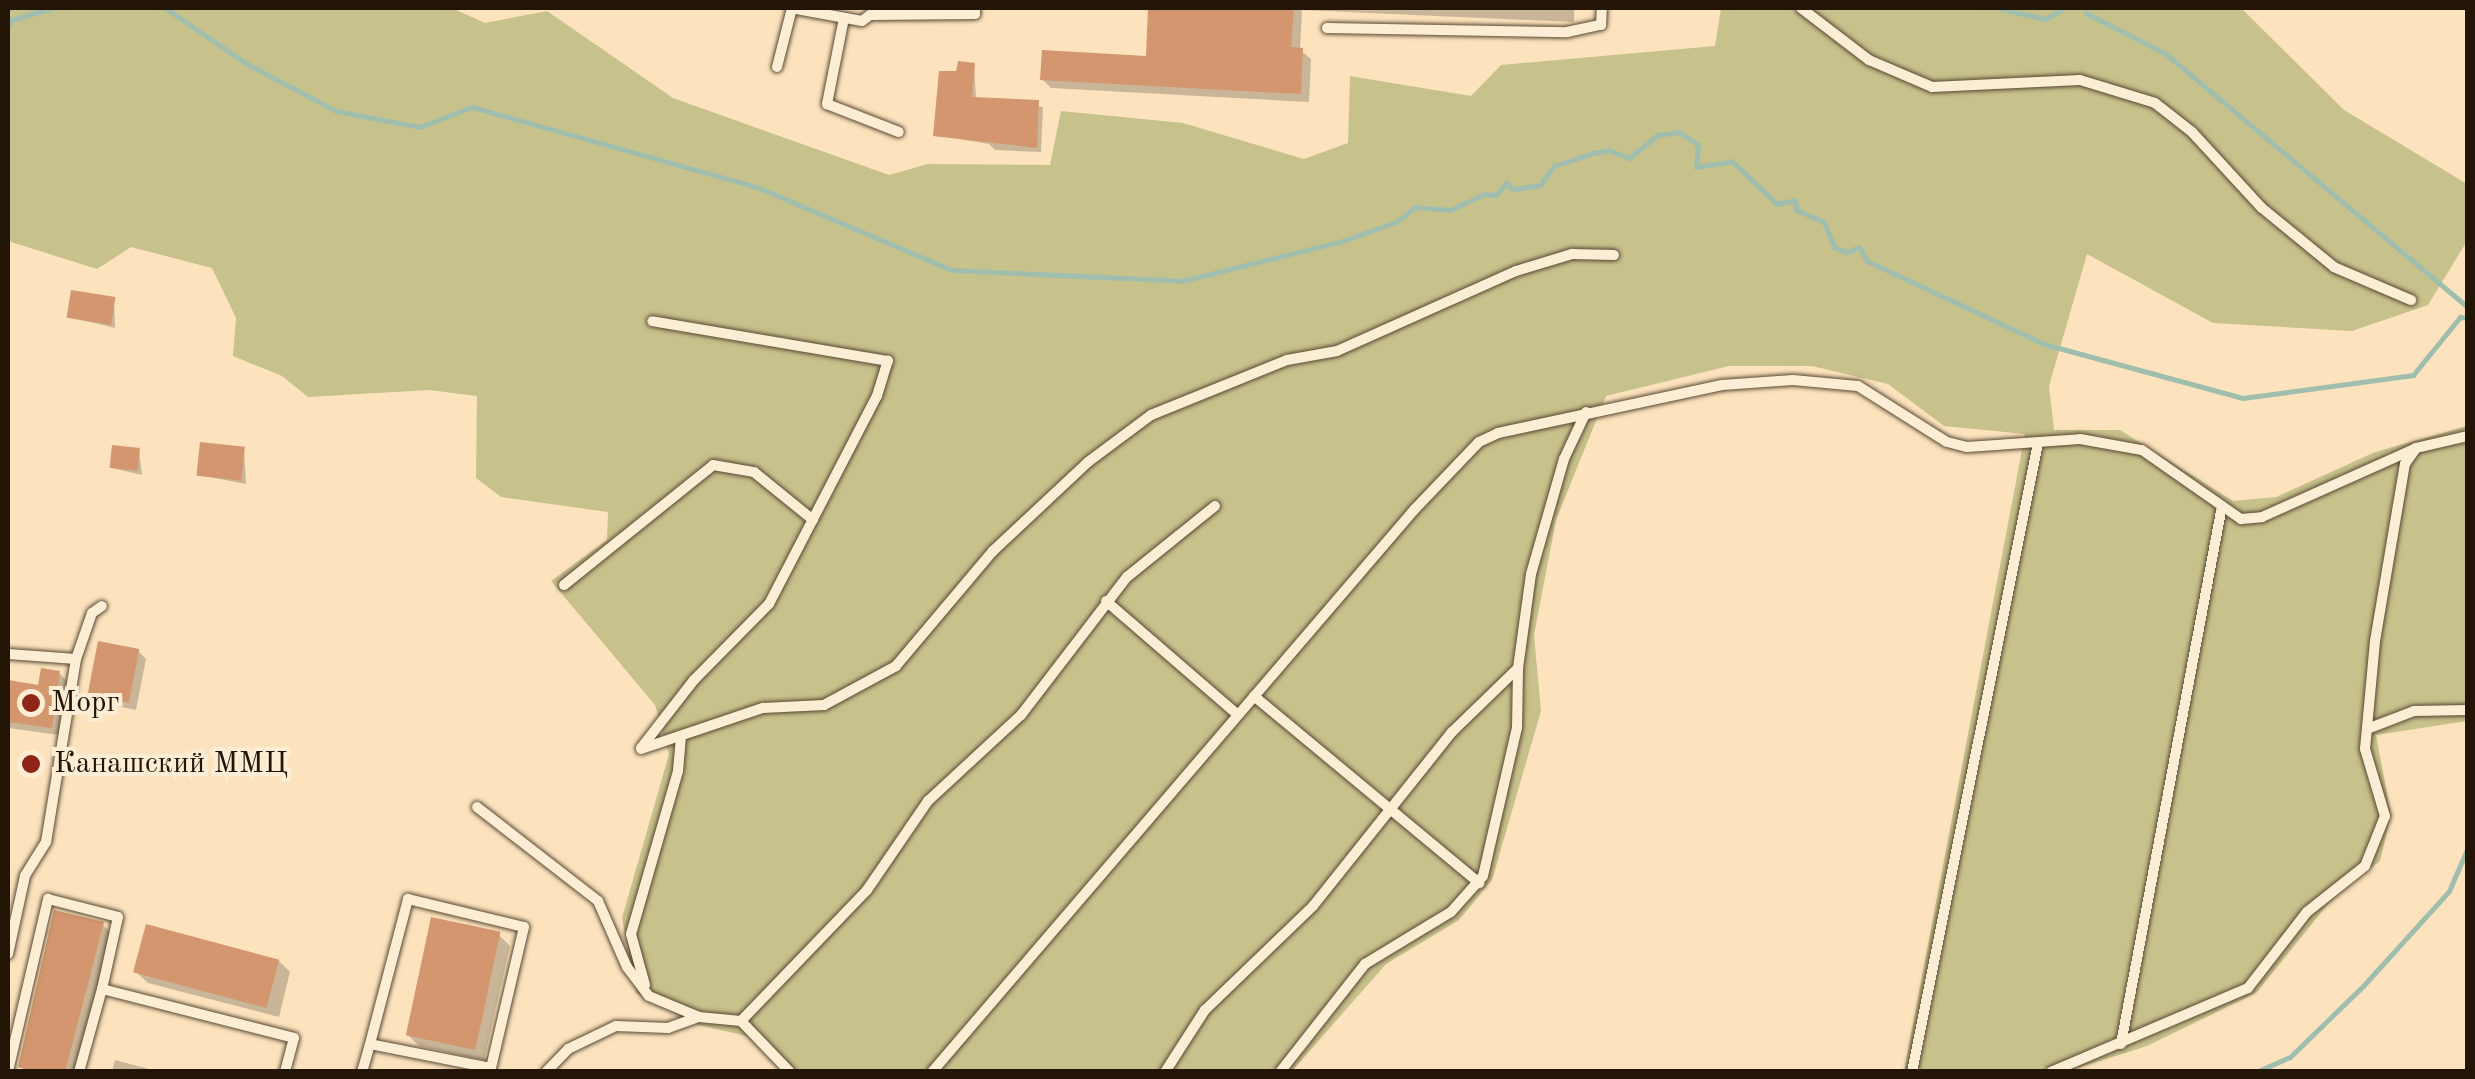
<!DOCTYPE html>
<meta charset="utf-8">
<style>
body{margin:0}
#map{position:relative;width:2475px;height:1079px;overflow:hidden;background:#fce3bd;font-family:"Old Standard TT",serif}
div>[style]{position:absolute}
[style*='--x']{left:calc(var(--x)*1px);top:calc(var(--y)*1px);width:calc(var(--w)*1px);rotate:calc(var(--a)*1deg)}
.green>*{inset:0;background:#c7c18c}
.shadow>*{inset:0;background:#0003}
.stream>*{height:5px;margin:-2.5px;padding:0 2.5px;transform-origin:2.5px;border-radius:2.5px;background:#a0beae}
.building>*{inset:0;background:#d3966e;transform-origin:0 0}
.roads{filter:drop-shadow(0 0 2px #584833) drop-shadow(0 0 2px #584833)}
.lane>*{height:10px;margin:-5px;padding:0 5px;transform-origin:5px;border-radius:5px;background:#fdedd4}
.dots>*{width:28px;height:28px;translate:-50% -50%;box-sizing:border-box;border:5px solid #fdedd4;border-radius:50%}
span{translate:-50% -50%;white-space:nowrap;text-align:center;line-height:1.15;-webkit-text-stroke:8px #fdedd4;paint-order:stroke}
.poi-label{font-size:30px;color:#221505}
.left{translate:0 -50%;text-align:left}
.frame{position:absolute;inset:0;border:10px solid #221505;pointer-events:none}
</style>
<div id="map">
<div class="green">
<div style="clip-path:polygon(8px 8px,452px 8px,485px 23px,547px 11px,673px 98px,889px 175px,928px 164px,1050px 165px,1061px 111px,1183px 123px,1304px 159px,1348px 143px,1350px 76px,1471px 96px,1501px 65px,1715px 46px,1721px 8px,2241px 8px,2344px 110px,2467px 184px,2467px 241px,2428px 305px,2352px 331px,2213px 323px,2087px 254px,2049px 386px,2054px 430px,2120px 430px,2233px 501px,2276px 497px,2375px 452px,2467px 426px,2467px 721px,2376px 735px,2391px 815px,2380px 861px,2333px 898px,2256px 993px,2147px 1046px,2068px 1071px,1904px 1071px,2025px 434px,1944px 426px,1888px 384px,1812px 366px,1729px 366px,1606px 396px,1556px 520px,1534px 635px,1541px 711px,1492px 880px,1459px 920px,1386px 964px,1292px 1071px,783px 1071px,747px 1036px,698px 1025px,636px 993px,622px 918px,669px 754px,655px 705px,551px 581px,607px 540px,608px 512px,501px 497px,476px 478px,477px 396px,429px 390px,308px 397px,282px 376px,233px 356px,236px 318px,212px 268px,131px 247px,97px 269px,8px 241px)"></div>
</div>
<div class="shadow">
<div style="clip-path:polygon(924px 8px,965px 8px,965px 13px,931px 14px)"></div>
<div style="clip-path:polygon(1150px 8px,1235px 11px,1235px 8px,1574px 8px,1574px 22px,1302px 10px,1300px 50px,1311px 59px,1309px 102px,1051px 88px,1042px 79px,1148px 58px)"></div>
<div style="clip-path:polygon(974px 65px,976px 99px,1043px 107px,1041px 152px,995px 150px,989px 144px,936px 135px,958px 74px)"></div>
<div style="clip-path:polygon(114px 299px,115px 328px,69px 317px)"></div>
<div style="clip-path:polygon(244px 449px,246px 484px,199px 475px)"></div>
<div style="clip-path:polygon(139px 450px,142px 475px,112px 468px)"></div>
<div style="clip-path:polygon(138px 651px,146px 659px,136px 710px,98px 702px,90px 694px)"></div>
<div style="clip-path:polygon(59px 673px,67px 681px,59px 735px,8px 728px,8px 683px,40px 688px)"></div>
<div style="clip-path:polygon(103px 925px,114px 936px,78px 1072px,26px 1072px,21px 1066px)"></div>
<div style="clip-path:polygon(499px 935px,510px 946px,484px 1060px,419px 1046px,407px 1034px)"></div>
<div style="clip-path:polygon(279px 961px,290px 972px,279px 1017px,148px 983px,136px 972px)"></div>
<div style="clip-path:polygon(115px 1060px,160px 1072px,112px 1072px)"></div>
</div>
<div class="stream">
<div style="--x:165;--y:8;--w:99;--a:34.3"></div>
<div style="--x:247;--y:64;--w:101;--a:27.8"></div>
<div style="--x:336;--y:111;--w:86;--a:10.8"></div>
<div style="--x:420;--y:127;--w:56;--a:-21"></div>
<div style="--x:472;--y:107;--w:296;--a:15.7"></div>
<div style="--x:757;--y:187;--w:212;--a:23.1"></div>
<div style="--x:952;--y:270;--w:230;--a:2.7"></div>
<div style="--x:1182;--y:281;--w:165;--a:-14"></div>
<div style="--x:1342;--y:241;--w:57;--a:-19.4"></div>
<div style="--x:1396;--y:222;--w:24;--a:-38"></div>
<div style="--x:1415;--y:207;--w:35;--a:5"></div>
<div style="--x:1450;--y:210;--w:38;--a:-25"></div>
<div style="--x:1485;--y:194;--w:11;--a:5"></div>
<div style="--x:1496;--y:195;--w:16;--a:-50"></div>
<div style="--x:1506;--y:183;--w:9;--a:41"></div>
<div style="--x:1513;--y:189;--w:27;--a:-8"></div>
<div style="--x:1540;--y:185;--w:24;--a:-54"></div>
<div style="--x:1554;--y:166;--w:41;--a:-18.4"></div>
<div style="--x:1593;--y:153;--w:16;--a:-11"></div>
<div style="--x:1609;--y:150;--w:22;--a:22"></div>
<div style="--x:1629;--y:158;--w:36;--a:-39"></div>
<div style="--x:1657;--y:135;--w:22;--a:-8"></div>
<div style="--x:1679;--y:132;--w:23;--a:34"></div>
<div style="--x:1698;--y:145;--w:22;--a:95"></div>
<div style="--x:1696;--y:167;--w:36;--a:-9"></div>
<div style="--x:1732;--y:161;--w:62;--a:43.7"></div>
<div style="--x:1777;--y:204;--w:18;--a:-13"></div>
<div style="--x:1795;--y:200;--w:10;--a:84"></div>
<div style="--x:1796;--y:210;--w:30;--a:23"></div>
<div style="--x:1824;--y:222;--w:27;--a:68"></div>
<div style="--x:1834;--y:247;--w:13;--a:23"></div>
<div style="--x:1846;--y:252;--w:14;--a:-21"></div>
<div style="--x:1859;--y:247;--w:16;--a:60"></div>
<div style="--x:1867;--y:261;--w:195;--a:25.1"></div>
<div style="--x:2044;--y:344;--w:206;--a:15.2"></div>
<div style="--x:2243;--y:398;--w:172;--a:-7.7"></div>
<div style="--x:2413;--y:375;--w:75;--a:-51"></div>
<div style="--x:2460;--y:317;--w:8;--a:7"></div>
<div style="--x:1998;--y:8;--w:48;--a:13.2"></div>
<div style="--x:2045;--y:19;--w:21;--a:-29"></div>
<div style="--x:2086;--y:13;--w:90;--a:27.1"></div>
<div style="--x:2166;--y:54;--w:394;--a:40"></div>
<div style="--x:8;--y:27;--w:8;--a:-67"></div>
<div style="--x:11;--y:20;--w:44;--a:-15.9"></div>
<div style="--x:2256;--y:1072;--w:37;--a:-24"></div>
<div style="--x:2290;--y:1057;--w:102;--a:-44.2"></div>
<div style="--x:2363;--y:986;--w:128;--a:-47.8"></div>
<div style="--x:2449;--y:891;--w:48;--a:-66.6"></div>
</div>
<div class="building">
<div style="clip-path:polygon(1148px 8px,1294px 8px,1291px 47px,1303px 48px,1301px 94px,1040px 80px,1042px 50px,1146px 56px)"></div>
<div style="clip-path:polygon(958px 61px,975px 63px,972px 97px,1039px 100px,1037px 148px,933px 136px,939px 71px,956px 71px)"></div>
<div style="left:71px;top:290px;width:45px;height:28px;rotate:9deg"></div>
<div style="left:200px;top:442px;width:45px;height:34px;rotate:6deg"></div>
<div style="left:112px;top:445px;width:28px;height:23px;rotate:6deg"></div>
<div style="left:98px;top:641px;width:42px;height:55px;rotate:11deg"></div>
<div style="clip-path:polygon(41px 668px,60px 671px,52px 728px,8px 722px,8px 680px,38px 685px)"></div>
<div style="clip-path:polygon(54px 910px,104px 922px,65px 1072px,35px 1072px,18px 1067px)"></div>
<div style="left:431px;top:917px;width:71px;height:121px;rotate:12deg"></div>
<div style="left:146px;top:924px;width:138px;height:50px;rotate:15deg"></div>
</div>
<div class="roads">
<div class="lane">
<div style="--x:791;--y:8;--w:72;--a:10.4"></div>
<div style="--x:862;--y:21;--w:10;--a:-37"></div>
<div style="--x:870;--y:15;--w:105;--a:-0.5"></div>
<div style="--x:975;--y:14;--w:6;--a:-90"></div>
<div style="--x:1801;--y:8;--w:86;--a:37.4"></div>
<div style="--x:1869;--y:60;--w:69;--a:23.2"></div>
<div style="--x:1932;--y:87;--w:148;--a:-2.7"></div>
<div style="--x:2080;--y:80;--w:78;--a:17"></div>
<div style="--x:2155;--y:103;--w:47;--a:38.1"></div>
<div style="--x:2192;--y:132;--w:103;--a:47.4"></div>
<div style="--x:2262;--y:208;--w:93;--a:39.3"></div>
<div style="--x:2334;--y:267;--w:84;--a:23.2"></div>
<div style="--x:844;--y:18;--w:88;--a:101.2"></div>
<div style="--x:827;--y:104;--w:77;--a:21.3"></div>
<div style="--x:1327;--y:28;--w:240;--a:1"></div>
<div style="--x:1567;--y:32;--w:35;--a:-12"></div>
<div style="--x:1601;--y:25;--w:17;--a:-87"></div>
<div style="--x:777;--y:67;--w:57;--a:-75.7"></div>
<div style="--x:564;--y:585;--w:191;--a:-38.8"></div>
<div style="--x:713;--y:465;--w:42;--a:9.7"></div>
<div style="--x:754;--y:472;--w:76;--a:39.1"></div>
<div style="--x:1106;--y:601;--w:174;--a:40.8"></div>
<div style="--x:8;--y:654;--w:68;--a:4.2"></div>
<div style="--x:76;--y:659;--w:185;--a:99.3"></div>
<div style="--x:46;--y:842;--w:40;--a:122"></div>
<div style="--x:25;--y:876;--w:80;--a:102.3"></div>
<div style="--x:76;--y:659;--w:49;--a:-70.8"></div>
<div style="--x:92;--y:613;--w:12;--a:-35"></div>
<div style="--x:1254;--y:696;--w:293;--a:39.7"></div>
<div style="--x:2367;--y:729;--w:50;--a:-21"></div>
<div style="--x:2414;--y:711;--w:54;--a:-1.1"></div>
<div style="--x:641;--y:748;--w:86;--a:-52.1"></div>
<div style="--x:694;--y:680;--w:107;--a:-45.4"></div>
<div style="--x:769;--y:604;--w:234;--a:-62.6"></div>
<div style="--x:877;--y:396;--w:37;--a:-73"></div>
<div style="--x:888;--y:361;--w:239;--a:-170.4"></div>
<div style="--x:641;--y:749;--w:129;--a:-18.6"></div>
<div style="--x:763;--y:708;--w:61;--a:-2.8"></div>
<div style="--x:824;--y:705;--w:82;--a:-28.4"></div>
<div style="--x:896;--y:666;--w:150;--a:-49.9"></div>
<div style="--x:993;--y:551;--w:130;--a:-43.1"></div>
<div style="--x:1088;--y:462;--w:79;--a:-36.7"></div>
<div style="--x:1151;--y:415;--w:147;--a:-22"></div>
<div style="--x:1287;--y:360;--w:51;--a:-10.2"></div>
<div style="--x:1337;--y:351;--w:196;--a:-24.1"></div>
<div style="--x:1516;--y:271;--w:59;--a:-16.9"></div>
<div style="--x:1572;--y:254;--w:42;--a:1.4"></div>
<div style="--x:477;--y:807;--w:153;--a:37.8"></div>
<div style="--x:598;--y:901;--w:72;--a:66.3"></div>
<div style="--x:627;--y:967;--w:36;--a:53"></div>
<div style="--x:649;--y:996;--w:54;--a:22.8"></div>
<div style="--x:699;--y:1017;--w:42;--a:5.4"></div>
<div style="--x:741;--y:1021;--w:71;--a:46.1"></div>
<div style="--x:645;--y:985;--w:53;--a:-105.4"></div>
<div style="--x:631;--y:934;--w:170;--a:-73.9"></div>
<div style="--x:678;--y:771;--w:35;--a:-85"></div>
<div style="--x:741;--y:1021;--w:182;--a:-46.1"></div>
<div style="--x:867;--y:890;--w:108;--a:-55.6"></div>
<div style="--x:928;--y:801;--w:127;--a:-42.8"></div>
<div style="--x:1021;--y:715;--w:174;--a:-52.5"></div>
<div style="--x:1127;--y:577;--w:113;--a:-38.9"></div>
<div style="--x:2121;--y:1044;--w:542;--a:-79.37"></div>
<div style="--x:8;--y:1071;--w:177;--a:-76.9"></div>
<div style="--x:48;--y:899;--w:72;--a:14.4"></div>
<div style="--x:118;--y:917;--w:74;--a:102.5"></div>
<div style="--x:79;--y:1072;--w:86;--a:-74.5"></div>
<div style="--x:102;--y:989;--w:198;--a:14.3"></div>
<div style="--x:294;--y:1038;--w:35;--a:105"></div>
<div style="--x:362;--y:1072;--w:29;--a:-74"></div>
<div style="--x:370;--y:1044;--w:150;--a:-75.3"></div>
<div style="--x:408;--y:899;--w:119;--a:13.6"></div>
<div style="--x:524;--y:927;--w:145;--a:103.2"></div>
<div style="--x:491;--y:1068;--w:123;--a:-168.8"></div>
<div style="--x:546;--y:1072;--w:32;--a:-46"></div>
<div style="--x:568;--y:1049;--w:53;--a:-25.6"></div>
<div style="--x:616;--y:1026;--w:52;--a:2.2"></div>
<div style="--x:668;--y:1028;--w:33;--a:-20"></div>
<div style="--x:932;--y:1072;--w:740;--a:-49.38"></div>
<div style="--x:1414;--y:510;--w:94;--a:-46.3"></div>
<div style="--x:1479;--y:442;--w:21;--a:-25"></div>
<div style="--x:1498;--y:433;--w:229;--a:-12.1"></div>
<div style="--x:1722;--y:385;--w:71;--a:-4"></div>
<div style="--x:1793;--y:380;--w:65;--a:5.3"></div>
<div style="--x:1858;--y:386;--w:105;--a:32.2"></div>
<div style="--x:1947;--y:442;--w:21;--a:14"></div>
<div style="--x:1967;--y:447;--w:113;--a:-4"></div>
<div style="--x:2080;--y:439;--w:63;--a:10.1"></div>
<div style="--x:2142;--y:450;--w:121;--a:34.9"></div>
<div style="--x:2241;--y:519;--w:21;--a:-5"></div>
<div style="--x:2262;--y:517;--w:169;--a:-24.1"></div>
<div style="--x:1165;--y:1072;--w:74;--a:-57.2"></div>
<div style="--x:1205;--y:1010;--w:150;--a:-43.9"></div>
<div style="--x:1313;--y:906;--w:223;--a:-51.4"></div>
<div style="--x:1452;--y:732;--w:92;--a:-44.1"></div>
<div style="--x:1280;--y:1072;--w:137;--a:-51.8"></div>
<div style="--x:1365;--y:964;--w:100;--a:-31.2"></div>
<div style="--x:1451;--y:912;--w:48;--a:-48.4"></div>
<div style="--x:1483;--y:876;--w:152;--a:-77.1"></div>
<div style="--x:1517;--y:728;--w:60;--a:-89"></div>
<div style="--x:1518;--y:668;--w:95;--a:-82.1"></div>
<div style="--x:1531;--y:574;--w:120;--a:-74"></div>
<div style="--x:1564;--y:459;--w:52;--a:-64.9"></div>
<div style="--x:1912;--y:1072;--w:641;--a:-78.67"></div>
<div style="--x:2051;--y:1072;--w:214;--a:-23.1"></div>
<div style="--x:2248;--y:988;--w:96;--a:-52.2"></div>
<div style="--x:2307;--y:912;--w:74;--a:-38.4"></div>
<div style="--x:2365;--y:866;--w:54;--a:-68.2"></div>
<div style="--x:2385;--y:816;--w:70;--a:-106.6"></div>
<div style="--x:2365;--y:749;--w:108;--a:-84.7"></div>
<div style="--x:2375;--y:641;--w:180;--a:-80.4"></div>
<div style="--x:2405;--y:464;--w:19;--a:-55"></div>
<div style="--x:2416;--y:448;--w:53;--a:-13"></div>
</div>
</div>
<div class="dots">
<div style="left:31px;top:703px;background:#8f2418"></div>
<div style="left:31px;top:764px;background:#8f2418"></div>
</div>
<div class="poi-label">
<span class="left" style="left:51px;top:703px">Морг</span>
<span class="left" style="left:54px;top:764px">Канашский ММЦ</span>
</div>
<div class="frame"></div>
</div>
